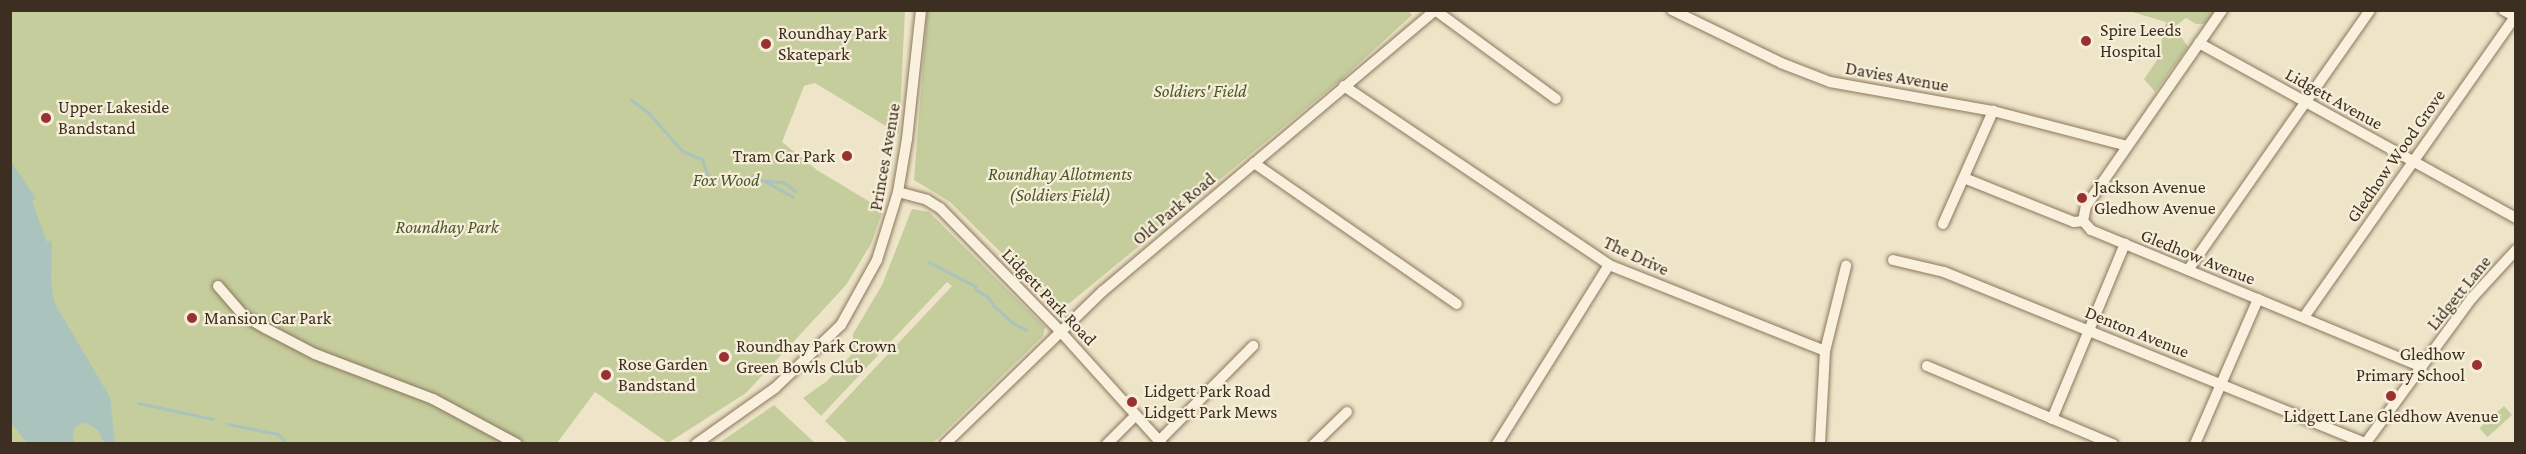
<!DOCTYPE html>
<style>
body{margin:0}
#map{position:relative;width:2526px;height:454px;overflow:hidden;background:#eee5c9;font-family:"Crimson Pro",serif}
div>[style]{position:absolute}
[style*='--x']{left:calc(var(--x)*1px);top:calc(var(--y)*1px);width:calc(var(--w)*1px);rotate:calc(var(--a)*1deg)}
.green>*{inset:0;background:#c5cd9d;transform-origin:0 0}
.water>*{inset:0;background:#aac3bc}
.stream>*{height:3px;margin:-1.5px;padding:0 1.5px;transform-origin:1.5px;border-radius:1.5px;background:#aac3bc}
.roads{filter:drop-shadow(0 0 2px #8b775e) drop-shadow(0 0 2px #8b775e)}
.minor>*{height:10px;margin:-5px;padding:0 5px;transform-origin:5px;border-radius:5px;background:#f9f1dd}
.dots>*{width:16px;height:16px;translate:-50% -50%;box-sizing:border-box;border:3px solid #f6eed9;border-radius:50%}
span{translate:-50% -50%;white-space:nowrap;text-align:center;line-height:1.15;-webkit-text-stroke:4.5px #f6eed9;paint-order:stroke}
.poi-label{font-size:18px;color:#3c2f21}
.left{translate:0 -50%;text-align:left}
.right{translate:-100% -50%;text-align:right}
.street-label{font-size:18px;color:#3c2f21}
.park-label{font-size:18px;color:#4a5828;font-style:italic}
.frame{position:absolute;inset:0;border:12px solid #3c2f21;pointer-events:none}
</style>
<div id="map">
<div class="green">
<div style="clip-path:polygon(1408px 10px,1412px 15px,1343px 78px,1060px 311px,950px 202px,914px 180px,927px 11px)"></div>
<div style="clip-path:polygon(10px 11px,905px 11px,899px 134px,815px 83px,804px 86px,782px 142px,817px 170px,883px 210px,871px 244px,846px 285px,746px 393px,668px 443px,595px 392px,557px 443px,11px 443px)"></div>
<div style="clip-path:polygon(2129px 11px,2215px 11px,2205px 24px,2196px 24px,2186px 18px,2174px 27px,2188px 47px,2155px 92px,2144px 79px,2157px 60px,2166px 22px)"></div>
<div style="clip-path:polygon(912px 209px,929px 212px,1045px 327px,1043px 336px,933px 443px,848px 443px,825px 421px,952px 286px,947px 282px,821px 416px,803px 398px,827px 381px,852px 354px,853px 334px,882px 285px)"></div>
<div style="clip-path:polygon(774px 405px,815px 443px,719px 443px)"></div>
<div style="left:2504px;top:406px;width:12px;height:33px;rotate:48deg"></div>
</div>
<div class="water">
<div style="clip-path:polygon(11px 161px,36px 199px,32px 201px,47px 242px,52px 240px,51px 283px,55px 304px,110px 397px,115px 443px,104px 443px,98px 430px,88px 424px,81px 423px,73px 429px,74px 443px,27px 443px,11px 423px)"></div>
</div>
<div class="stream">
<div style="--x:631;--y:100;--w:19;--a:35"></div>
<div style="--x:647;--y:111;--w:53;--a:48.8"></div>
<div style="--x:682;--y:151;--w:22;--a:22"></div>
<div style="--x:702;--y:159;--w:16;--a:72"></div>
<div style="--x:707;--y:174;--w:6;--a:39"></div>
<div style="--x:712;--y:178;--w:14;--a:8"></div>
<div style="--x:726;--y:180;--w:29;--a:-8"></div>
<div style="--x:755;--y:176;--w:43;--a:28.9"></div>
<div style="--x:767;--y:181;--w:16;--a:4"></div>
<div style="--x:783;--y:182;--w:15;--a:37"></div>
<div style="--x:929;--y:262;--w:52;--a:27.6"></div>
<div style="--x:975;--y:286;--w:4;--a:76"></div>
<div style="--x:976;--y:290;--w:14;--a:30"></div>
<div style="--x:988;--y:297;--w:11;--a:56"></div>
<div style="--x:994;--y:306;--w:25;--a:42"></div>
<div style="--x:1013;--y:323;--w:15;--a:28"></div>
<div style="--x:138;--y:403;--w:77;--a:12"></div>
<div style="--x:227;--y:424;--w:52;--a:11.1"></div>
<div style="--x:278;--y:434;--w:13;--a:48"></div>
</div>
<div class="roads">
<div class="minor">
<div style="--x:1435;--y:10;--w:150;--a:36.3"></div>
<div style="--x:1672;--y:10;--w:121;--a:25.9"></div>
<div style="--x:1781;--y:63;--w:53;--a:21.2"></div>
<div style="--x:1830;--y:82;--w:166;--a:10.1"></div>
<div style="--x:1993;--y:111;--w:138;--a:14.6"></div>
<div style="--x:2503;--y:10;--w:15;--a:28"></div>
<div style="--x:2199;--y:43;--w:362;--a:28.9"></div>
<div style="--x:1344;--y:86;--w:320;--a:34"></div>
<div style="--x:1609;--y:265;--w:232;--a:21.7"></div>
<div style="--x:1825;--y:351;--w:93;--a:93.1"></div>
<div style="--x:1254;--y:163;--w:247;--a:34.8"></div>
<div style="--x:1964;--y:178;--w:118;--a:21.8"></div>
<div style="--x:2074;--y:222;--w:9;--a:-6"></div>
<div style="--x:898;--y:192;--w:30;--a:15"></div>
<div style="--x:927;--y:200;--w:15;--a:32"></div>
<div style="--x:940;--y:208;--w:172;--a:45.7"></div>
<div style="--x:1060;--y:331;--w:152;--a:47.9"></div>
<div style="--x:2083;--y:221;--w:12;--a:48"></div>
<div style="--x:2091;--y:230;--w:358;--a:22.5"></div>
<div style="--x:2083;--y:221;--w:15;--a:-79"></div>
<div style="--x:2086;--y:206;--w:239;--a:-55.2"></div>
<div style="--x:1943;--y:224;--w:124;--a:-66.1"></div>
<div style="--x:1893;--y:260;--w:52;--a:13.2"></div>
<div style="--x:1944;--y:272;--w:454;--a:22.1"></div>
<div style="--x:2188;--y:270;--w:317;--a:-55"></div>
<div style="--x:218;--y:286;--w:40;--a:49"></div>
<div style="--x:244;--y:316;--w:24;--a:30"></div>
<div style="--x:265;--y:328;--w:56;--a:27.5"></div>
<div style="--x:315;--y:354;--w:126;--a:20.9"></div>
<div style="--x:433;--y:399;--w:95;--a:28.2"></div>
<div style="--x:2304;--y:317;--w:369;--a:-54.9"></div>
<div style="--x:1825;--y:351;--w:88;--a:-76.1"></div>
<div style="--x:1927;--y:366;--w:202;--a:22.8"></div>
<div style="--x:2052;--y:419;--w:190;--a:-67.4"></div>
<div style="--x:1159;--y:441;--w:134;--a:-45.3"></div>
<div style="--x:696;--y:444;--w:97;--a:-35.3"></div>
<div style="--x:775;--y:388;--w:91;--a:-43.7"></div>
<div style="--x:841;--y:325;--w:74;--a:-61"></div>
<div style="--x:877;--y:260;--w:71;--a:-72.8"></div>
<div style="--x:898;--y:192;--w:54;--a:-80.4"></div>
<div style="--x:907;--y:139;--w:130;--a:-83.8"></div>
<div style="--x:945;--y:444;--w:220;--a:-44.1"></div>
<div style="--x:1103;--y:291;--w:435;--a:-40.2"></div>
<div style="--x:1107;--y:444;--w:40;--a:-45"></div>
<div style="--x:1314;--y:444;--w:46;--a:-44.1"></div>
<div style="--x:1497;--y:444;--w:211;--a:-58"></div>
<div style="--x:2195;--y:444;--w:158;--a:-66.5"></div>
<div style="--x:2365;--y:444;--w:181;--a:-53.8"></div>
<div style="--x:2472;--y:298;--w:65;--a:-47.5"></div>
</div>
</div>
<div class="dots">
<div style="left:2086px;top:41px;background:#99322f"></div>
<div style="left:766px;top:44px;background:#99322f"></div>
<div style="left:46px;top:118px;background:#99322f"></div>
<div style="left:847px;top:156px;background:#99322f"></div>
<div style="left:2082px;top:198px;background:#99322f"></div>
<div style="left:192px;top:318px;background:#99322f"></div>
<div style="left:724px;top:357px;background:#99322f"></div>
<div style="left:2477px;top:365px;background:#99322f"></div>
<div style="left:606px;top:375px;background:#99322f"></div>
<div style="left:2391px;top:396px;background:#99322f"></div>
<div style="left:1132px;top:402px;background:#99322f"></div>
</div>
<div class="poi-label">
<span class="left" style="left:2100px;top:41px">Spire Leeds<br>Hospital</span>
<span class="left" style="left:778px;top:44px">Roundhay Park<br>Skatepark</span>
<span class="left" style="left:58px;top:118px">Upper Lakeside<br>Bandstand</span>
<span class="right" style="left:835px;top:156px">Tram Car Park</span>
<span class="left" style="left:2094px;top:198px">Jackson Avenue<br>Gledhow Avenue</span>
<span class="left" style="left:204px;top:318px">Mansion Car Park</span>
<span class="left" style="left:736px;top:357px">Roundhay Park Crown<br>Green Bowls Club</span>
<span class="right" style="left:2465px;top:365px">Gledhow<br>Primary School</span>
<span class="left" style="left:618px;top:375px">Rose Garden<br>Bandstand</span>
<span class="left" style="left:1144px;top:402px">Lidgett Park Road<br>Lidgett Park Mews</span>
<span style="left:2391px;top:416px">Lidgett Lane Gledhow Avenue</span>
</div>
<div class="street-label">
<span style="left:1897px;top:77px;rotate:10deg">Davies Avenue</span>
<span style="left:2334px;top:99px;rotate:29deg">Lidgett Avenue</span>
<span style="left:2396px;top:156px;rotate:-55deg">Gledhow Wood Grove</span>
<span style="left:885px;top:157px;rotate:-80deg">Princes Avenue</span>
<span style="left:1174px;top:209px;rotate:-40deg">Old Park Road</span>
<span style="left:1636px;top:256px;rotate:25deg">The Drive</span>
<span style="left:2198px;top:257px;rotate:22deg">Gledhow Avenue</span>
<span style="left:2459px;top:293px;rotate:-51deg">Lidgett Lane</span>
<span style="left:1049px;top:297px;rotate:46deg">Lidgett Park Road</span>
<span style="left:2137px;top:332px;rotate:22deg">Denton Avenue</span>
</div>
<div class="park-label">
<span style="left:1200px;top:91px">Soldiers' Field</span>
<span style="left:1060px;top:185px">Roundhay Allotments<br>(Soldiers Field)</span>
<span style="left:726px;top:180px">Fox Wood</span>
<span style="left:447px;top:227px">Roundhay Park</span>
</div>
<div class="frame"></div>
</div>
